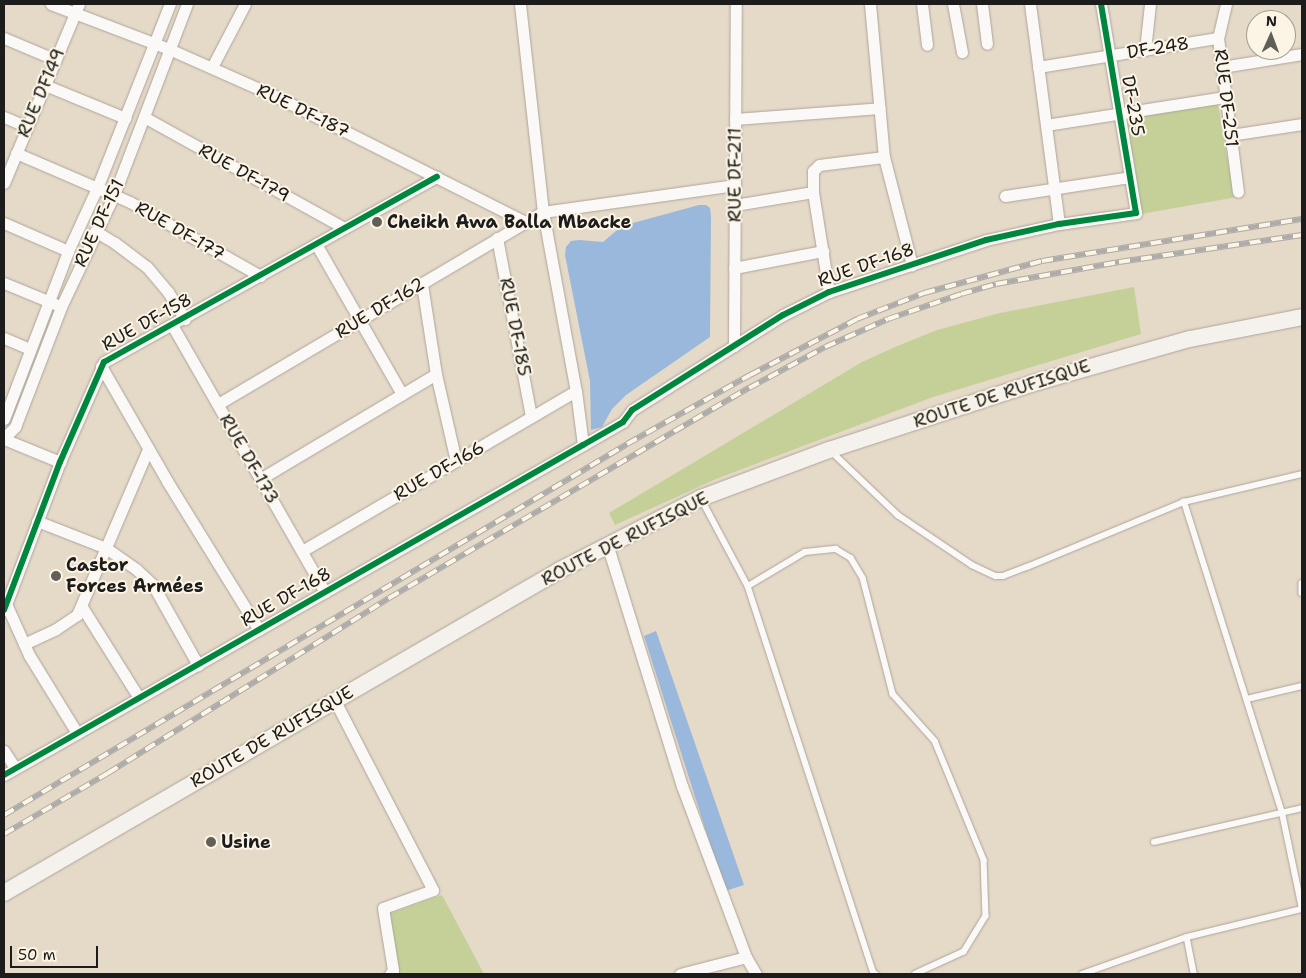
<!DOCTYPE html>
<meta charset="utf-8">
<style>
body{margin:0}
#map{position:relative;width:1306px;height:978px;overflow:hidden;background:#e5d9c8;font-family:"Shantell Sans",sans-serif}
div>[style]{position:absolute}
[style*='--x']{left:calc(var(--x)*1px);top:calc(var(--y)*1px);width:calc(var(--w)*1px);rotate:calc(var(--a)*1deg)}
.green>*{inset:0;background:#c4d098;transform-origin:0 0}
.water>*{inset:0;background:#99b8db}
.roads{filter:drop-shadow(0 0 1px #aca59a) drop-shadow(0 0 1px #aca59a)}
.service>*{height:5.5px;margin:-2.75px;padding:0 2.75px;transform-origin:2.75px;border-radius:2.75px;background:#fbf9f7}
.minor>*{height:11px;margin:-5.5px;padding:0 5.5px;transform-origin:5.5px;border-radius:5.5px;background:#fbf9f7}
.secondary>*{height:16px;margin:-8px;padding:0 8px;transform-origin:8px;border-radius:8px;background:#f5f1ed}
.rail>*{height:5.5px;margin-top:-2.75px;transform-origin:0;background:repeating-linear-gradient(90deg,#fcf5e5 0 11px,#aeaca9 0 22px);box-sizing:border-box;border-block:1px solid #aeaca9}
.cycleway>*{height:6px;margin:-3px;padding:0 3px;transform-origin:3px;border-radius:3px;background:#00873e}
.dots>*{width:14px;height:14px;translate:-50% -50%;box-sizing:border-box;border:2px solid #fcf5e5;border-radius:50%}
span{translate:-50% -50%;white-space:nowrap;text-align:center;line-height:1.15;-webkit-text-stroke:4px #fcf5e5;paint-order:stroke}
.street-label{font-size:18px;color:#1c1c1c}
.poi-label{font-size:18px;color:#1c1c1c;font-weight:700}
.left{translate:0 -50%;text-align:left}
.frame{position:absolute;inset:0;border:5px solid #1c1c1c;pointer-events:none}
.north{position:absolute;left:1246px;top:10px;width:50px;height:50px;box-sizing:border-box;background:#fcf5e5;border:1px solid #a29e95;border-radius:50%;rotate:2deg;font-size:14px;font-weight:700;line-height:20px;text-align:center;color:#1c1c1c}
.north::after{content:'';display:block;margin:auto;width:18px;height:22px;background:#625e58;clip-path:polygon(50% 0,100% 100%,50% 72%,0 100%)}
.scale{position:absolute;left:10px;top:946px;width:88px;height:22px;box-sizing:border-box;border:2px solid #1c1c1c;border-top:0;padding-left:6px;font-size:15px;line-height:18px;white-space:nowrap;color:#1c1c1c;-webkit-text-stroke:4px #fcf5e5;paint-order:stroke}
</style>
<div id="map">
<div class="green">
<div style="left:1217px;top:99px;width:100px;height:95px;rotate:80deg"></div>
<div style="clip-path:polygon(1134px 287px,1141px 334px,933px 397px,716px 479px,615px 525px,609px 513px,862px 362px,895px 347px,937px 330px,1000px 313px)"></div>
<div style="clip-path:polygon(442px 895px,484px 974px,399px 974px,389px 914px)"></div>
</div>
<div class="water">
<div style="clip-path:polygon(699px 205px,706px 205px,710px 208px,711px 217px,710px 337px,626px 395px,612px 409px,602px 427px,591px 430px,590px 381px,565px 255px,566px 247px,571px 241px,579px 240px,603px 242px,622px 226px)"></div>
<div style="clip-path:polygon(656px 631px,744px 885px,725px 891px,644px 636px)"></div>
</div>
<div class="roads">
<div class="service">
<div style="--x:831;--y:451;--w:93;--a:43.7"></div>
<div style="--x:898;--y:515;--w:89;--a:34"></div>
<div style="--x:972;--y:565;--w:26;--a:25"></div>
<div style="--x:996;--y:576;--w:7;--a:0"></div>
<div style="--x:1003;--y:576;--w:26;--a:-21"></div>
<div style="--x:1027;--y:567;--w:170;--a:-22.5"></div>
<div style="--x:1184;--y:502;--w:121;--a:-13.3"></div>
<div style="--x:702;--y:500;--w:98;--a:61.9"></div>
<div style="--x:748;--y:586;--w:407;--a:72"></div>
<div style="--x:874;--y:973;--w:2;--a:27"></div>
<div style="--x:1302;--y:583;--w:10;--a:90"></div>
<div style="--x:748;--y:586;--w:66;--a:-30.8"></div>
<div style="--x:805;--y:552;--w:31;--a:-6"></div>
<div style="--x:836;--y:549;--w:17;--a:31"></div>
<div style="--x:851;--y:558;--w:23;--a:59"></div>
<div style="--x:863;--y:578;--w:120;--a:75.5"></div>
<div style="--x:893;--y:694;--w:63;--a:48.2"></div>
<div style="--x:935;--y:741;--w:129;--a:67.6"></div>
<div style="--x:984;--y:860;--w:56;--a:88"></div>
<div style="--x:986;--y:916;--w:42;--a:121.4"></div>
<div style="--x:964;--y:952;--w:53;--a:155.4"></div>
<div style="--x:1247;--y:699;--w:57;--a:-13.3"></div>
<div style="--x:1154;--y:842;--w:152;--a:-12.9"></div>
<div style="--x:1187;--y:937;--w:38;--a:79"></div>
<div style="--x:1082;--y:974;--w:111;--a:-19.4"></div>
<div style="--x:1187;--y:937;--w:118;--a:-13.7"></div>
<div style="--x:1302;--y:909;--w:98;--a:-101.8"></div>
<div style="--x:1282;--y:813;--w:326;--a:-107.5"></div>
</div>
<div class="minor">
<div style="--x:51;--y:4;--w:126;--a:20.9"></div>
<div style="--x:169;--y:49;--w:116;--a:23.9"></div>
<div style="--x:275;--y:96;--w:280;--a:26.7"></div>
<div style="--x:520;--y:4;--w:209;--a:83.7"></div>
<div style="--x:543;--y:212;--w:182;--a:79.6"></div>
<div style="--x:576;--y:391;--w:54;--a:82.6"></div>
<div style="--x:870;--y:4;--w:154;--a:84.8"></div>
<div style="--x:884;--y:157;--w:112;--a:75.5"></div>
<div style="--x:922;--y:4;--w:41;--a:83"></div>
<div style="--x:953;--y:4;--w:49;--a:79.4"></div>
<div style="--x:982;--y:4;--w:40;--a:82.9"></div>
<div style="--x:1030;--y:4;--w:222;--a:82.5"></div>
<div style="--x:1226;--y:4;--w:35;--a:103"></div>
<div style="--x:1218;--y:38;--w:155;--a:82.6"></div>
<div style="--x:4;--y:38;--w:56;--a:22.9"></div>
<div style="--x:1145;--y:50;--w:46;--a:-83.8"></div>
<div style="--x:212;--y:67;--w:71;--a:-62.4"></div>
<div style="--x:1038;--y:67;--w:182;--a:-9.2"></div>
<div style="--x:1222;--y:67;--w:81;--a:-9.2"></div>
<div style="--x:45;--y:85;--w:87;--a:22.4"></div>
<div style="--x:4;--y:117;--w:25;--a:23"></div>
<div style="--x:144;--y:117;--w:229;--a:29"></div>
<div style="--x:735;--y:119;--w:145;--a:-4.3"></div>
<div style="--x:1046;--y:125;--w:181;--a:-8.9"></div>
<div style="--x:1230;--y:135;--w:73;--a:-8.7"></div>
<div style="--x:16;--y:153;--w:124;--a:23.3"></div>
<div style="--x:130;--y:202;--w:150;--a:29.6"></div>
<div style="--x:4;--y:183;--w:194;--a:-67.3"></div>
<div style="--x:1005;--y:196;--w:126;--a:-8.6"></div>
<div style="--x:735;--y:205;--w:79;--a:-9.5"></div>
<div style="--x:4;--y:223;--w:70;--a:23.6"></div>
<div style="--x:95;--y:231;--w:23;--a:31"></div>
<div style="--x:115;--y:243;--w:40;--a:37"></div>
<div style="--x:147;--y:267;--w:33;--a:50"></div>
<div style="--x:168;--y:292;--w:32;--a:58"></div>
<div style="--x:497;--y:238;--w:182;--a:79.2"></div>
<div style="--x:316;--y:244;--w:173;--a:60.2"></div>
<div style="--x:734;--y:268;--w:91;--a:-10.8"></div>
<div style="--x:4;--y:283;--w:55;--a:22.4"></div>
<div style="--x:422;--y:284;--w:91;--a:81.2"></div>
<div style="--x:436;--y:374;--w:89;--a:77.1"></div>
<div style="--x:829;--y:292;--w:101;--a:-99.1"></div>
<div style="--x:813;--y:192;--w:21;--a:-90"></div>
<div style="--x:813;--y:171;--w:8;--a:-45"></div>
<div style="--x:819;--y:165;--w:65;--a:-7"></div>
<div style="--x:172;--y:325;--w:308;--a:60.2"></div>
<div style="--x:4;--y:338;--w:28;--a:23"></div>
<div style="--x:734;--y:346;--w:342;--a:-89.7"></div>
<div style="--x:101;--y:366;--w:133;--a:60.1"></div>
<div style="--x:167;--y:481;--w:175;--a:58.3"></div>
<div style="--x:218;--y:404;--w:377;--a:-30.6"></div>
<div style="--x:543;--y:212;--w:194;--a:-8"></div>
<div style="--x:4;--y:419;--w:180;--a:-69.1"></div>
<div style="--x:68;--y:251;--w:69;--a:-65.3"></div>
<div style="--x:97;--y:188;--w:198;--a:-68.4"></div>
<div style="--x:4;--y:438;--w:16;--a:-45"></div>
<div style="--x:15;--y:427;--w:129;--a:-69"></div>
<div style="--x:61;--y:307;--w:124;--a:-64.7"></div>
<div style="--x:114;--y:195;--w:204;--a:-69.1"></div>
<div style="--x:4;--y:439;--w:61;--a:22.3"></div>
<div style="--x:260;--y:479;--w:205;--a:-30.8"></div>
<div style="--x:37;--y:521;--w:74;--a:21.4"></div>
<div style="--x:106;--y:548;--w:37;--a:35"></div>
<div style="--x:136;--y:569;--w:23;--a:43"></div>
<div style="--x:153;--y:585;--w:92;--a:60.6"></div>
<div style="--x:607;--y:544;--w:253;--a:72.8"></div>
<div style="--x:682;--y:786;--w:183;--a:69.5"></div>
<div style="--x:746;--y:957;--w:20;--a:60"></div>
<div style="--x:302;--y:551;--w:317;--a:-30.3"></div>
<div style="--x:7;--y:606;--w:54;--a:65.8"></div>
<div style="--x:29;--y:655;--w:92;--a:58.4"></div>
<div style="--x:82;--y:607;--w:107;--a:57.9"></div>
<div style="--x:4;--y:610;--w:158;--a:-69.3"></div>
<div style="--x:60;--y:462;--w:109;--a:-66.3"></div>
<div style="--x:104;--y:362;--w:381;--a:-29.1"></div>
<div style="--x:24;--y:644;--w:35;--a:-25"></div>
<div style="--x:56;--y:629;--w:25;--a:-34"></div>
<div style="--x:77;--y:615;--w:181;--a:-66.8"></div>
<div style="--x:335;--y:701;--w:213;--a:62.6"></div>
<div style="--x:433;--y:890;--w:53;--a:160.2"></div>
<div style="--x:383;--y:908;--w:63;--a:80.8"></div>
<div style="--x:393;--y:970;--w:5;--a:127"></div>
<div style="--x:4;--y:751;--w:20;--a:57"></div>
<div style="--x:4;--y:775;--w:666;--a:-29.68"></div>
<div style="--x:583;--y:445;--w:46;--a:-29.9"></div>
<div style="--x:623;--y:422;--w:15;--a:-53"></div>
<div style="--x:632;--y:410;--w:178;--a:-32.2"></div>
<div style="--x:783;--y:315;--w:51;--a:-26.6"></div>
<div style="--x:829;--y:292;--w:165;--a:-18.3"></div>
<div style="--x:986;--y:240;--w:75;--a:-12.4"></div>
<div style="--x:1059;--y:224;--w:78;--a:-8.1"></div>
<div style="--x:1136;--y:213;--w:212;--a:-99.5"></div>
<div style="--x:680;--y:974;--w:68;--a:-14.4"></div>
</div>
<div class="secondary">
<div style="--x:4;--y:893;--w:643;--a:-30.15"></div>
<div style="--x:560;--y:570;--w:158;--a:-27.1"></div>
<div style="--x:701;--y:498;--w:137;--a:-20.6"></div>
<div style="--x:829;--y:450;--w:216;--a:-18.1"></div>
<div style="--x:1034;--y:383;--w:162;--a:-15.8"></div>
<div style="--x:1190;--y:339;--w:114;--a:-11.1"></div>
</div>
</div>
<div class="rail">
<div style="--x:4;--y:815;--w:725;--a:-30.77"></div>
<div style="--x:627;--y:444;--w:141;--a:-29.3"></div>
<div style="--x:750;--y:375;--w:121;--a:-27.6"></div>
<div style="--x:857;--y:319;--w:72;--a:-21.2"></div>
<div style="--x:924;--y:293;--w:122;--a:-15.2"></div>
<div style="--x:1042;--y:261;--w:263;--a:-9.2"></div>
<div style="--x:4;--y:834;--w:121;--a:-30.4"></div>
<div style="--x:108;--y:773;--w:331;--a:-31.9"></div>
<div style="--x:389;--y:598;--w:417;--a:-30.3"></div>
<div style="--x:749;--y:388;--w:86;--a:-28.3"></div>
<div style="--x:825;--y:347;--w:69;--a:-24"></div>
<div style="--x:888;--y:319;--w:77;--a:-18.9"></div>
<div style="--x:961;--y:294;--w:36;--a:-16"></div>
<div style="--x:996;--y:284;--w:125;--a:-10.1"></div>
<div style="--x:1119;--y:262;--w:185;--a:-8.4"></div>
</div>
<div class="cycleway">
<div style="--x:4;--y:610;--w:158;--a:-69.3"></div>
<div style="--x:60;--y:462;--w:109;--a:-66.3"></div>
<div style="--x:104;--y:362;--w:381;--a:-29.1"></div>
<div style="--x:4;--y:775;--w:666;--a:-29.68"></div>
<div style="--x:583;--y:445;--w:46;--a:-29.9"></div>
<div style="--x:623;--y:422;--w:15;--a:-53"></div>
<div style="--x:632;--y:410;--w:178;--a:-32.2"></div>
<div style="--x:783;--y:315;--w:51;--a:-26.6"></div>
<div style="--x:829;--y:292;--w:165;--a:-18.3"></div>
<div style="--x:986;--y:240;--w:75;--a:-12.4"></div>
<div style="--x:1059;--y:224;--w:78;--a:-8.1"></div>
<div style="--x:1136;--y:213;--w:212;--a:-99.5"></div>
</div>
<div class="dots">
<div style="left:377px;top:222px;background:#625e58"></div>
<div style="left:56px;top:576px;background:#625e58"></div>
<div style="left:211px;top:842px;background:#625e58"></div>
</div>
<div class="street-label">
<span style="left:1158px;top:48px;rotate:-9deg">DF-248</span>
<span style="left:41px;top:93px;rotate:-67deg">RUE DF149</span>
<span style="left:1226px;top:98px;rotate:83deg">RUE DF-251</span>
<span style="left:1133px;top:106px;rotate:80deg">DF-235</span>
<span style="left:303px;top:111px;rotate:26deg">RUE DF-187</span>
<span style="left:244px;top:173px;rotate:29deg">RUE DF-179</span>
<span style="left:735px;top:175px;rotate:-90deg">RUE DF-211</span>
<span style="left:99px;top:223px;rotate:-65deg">RUE DF-151</span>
<span style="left:180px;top:231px;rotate:30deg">RUE DF-177</span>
<span style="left:866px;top:265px;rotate:-19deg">RUE DF-168</span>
<span style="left:380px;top:308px;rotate:-31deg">RUE DF-162</span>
<span style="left:147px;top:322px;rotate:-29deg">RUE DF-158</span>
<span style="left:515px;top:327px;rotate:79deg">RUE DF-185</span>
<span style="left:1002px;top:394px;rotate:-18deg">ROUTE DE RUFISQUE</span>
<span style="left:249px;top:459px;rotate:60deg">RUE DF-173</span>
<span style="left:439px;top:471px;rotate:-30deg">RUE DF-166</span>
<span style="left:625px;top:539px;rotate:-27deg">ROUTE DE RUFISQUE</span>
<span style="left:286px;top:597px;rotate:-30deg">RUE DF-168</span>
<span style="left:272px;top:737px;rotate:-30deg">ROUTE DE RUFISQUE</span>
</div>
<div class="poi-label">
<span class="left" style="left:387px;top:222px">Cheikh Awa Balla Mbacke</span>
<span class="left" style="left:66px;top:576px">Castor<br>Forces Armées</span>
<span class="left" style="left:221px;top:842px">Usine</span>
</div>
<div class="frame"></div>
<div class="north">N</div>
<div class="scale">50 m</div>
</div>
